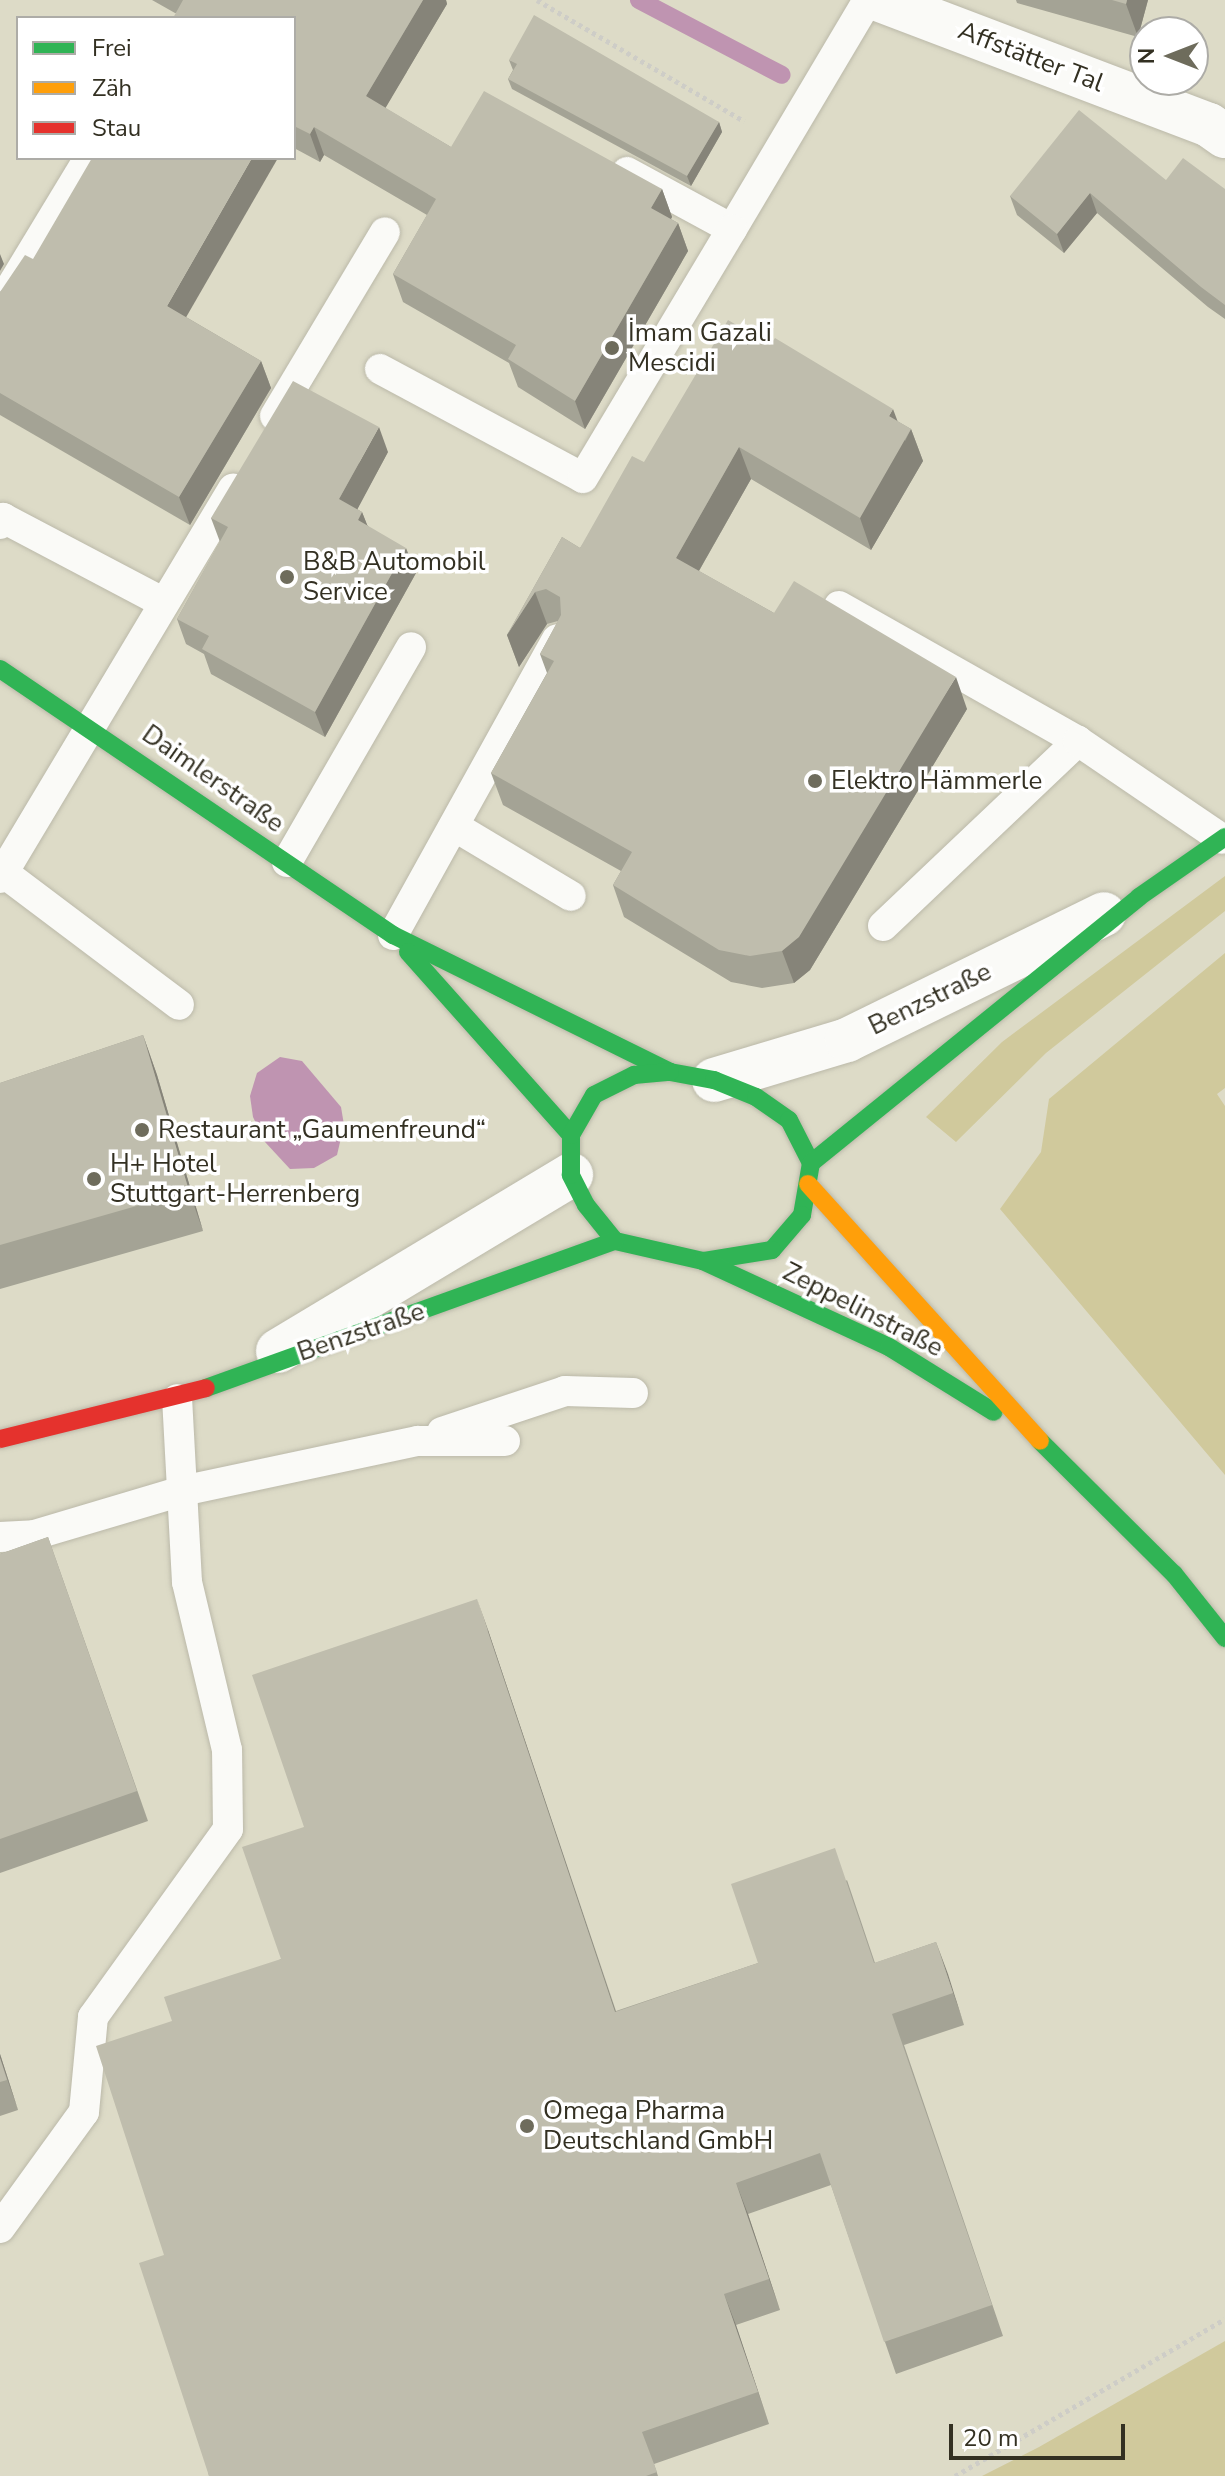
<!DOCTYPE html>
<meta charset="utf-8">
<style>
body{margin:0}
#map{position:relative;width:1225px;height:2476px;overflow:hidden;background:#dddbc7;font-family:"Nunito Sans",sans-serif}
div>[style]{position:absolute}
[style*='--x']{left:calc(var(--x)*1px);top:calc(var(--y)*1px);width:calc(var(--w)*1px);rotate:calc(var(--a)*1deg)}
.green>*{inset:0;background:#d0c99c}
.water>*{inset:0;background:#bf94b1}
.stream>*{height:18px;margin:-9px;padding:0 9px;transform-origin:9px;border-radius:9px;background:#bf94b1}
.path>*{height:5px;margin-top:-2.5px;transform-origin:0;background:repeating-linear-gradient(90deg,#cecdc7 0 4px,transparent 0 8px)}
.roads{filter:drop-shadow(0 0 2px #bbb9a9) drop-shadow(0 0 2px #bbb9a9)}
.lane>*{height:30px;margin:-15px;padding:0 15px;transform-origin:15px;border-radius:15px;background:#fafaf7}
.street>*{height:44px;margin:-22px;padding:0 22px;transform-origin:22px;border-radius:22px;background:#fafaf7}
.fast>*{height:18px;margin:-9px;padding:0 9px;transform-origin:9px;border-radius:9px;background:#30b455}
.slow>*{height:18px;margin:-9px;padding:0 9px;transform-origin:9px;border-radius:9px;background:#ff9f0a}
.jam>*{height:18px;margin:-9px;padding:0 9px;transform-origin:9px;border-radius:9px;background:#e5322d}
.wall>*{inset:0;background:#a4a395}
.shaded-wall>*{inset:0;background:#868479}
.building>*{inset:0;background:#bfbdad}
.dots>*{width:22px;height:22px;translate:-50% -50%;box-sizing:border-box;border:4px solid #fff;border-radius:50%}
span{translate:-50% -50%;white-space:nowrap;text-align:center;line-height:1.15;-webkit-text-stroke:7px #fff;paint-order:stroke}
.street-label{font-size:26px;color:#333022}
.poi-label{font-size:26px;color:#333022}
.left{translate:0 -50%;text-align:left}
.legend{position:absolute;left:16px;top:16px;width:280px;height:144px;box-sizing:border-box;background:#fff;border:2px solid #adaca7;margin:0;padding:10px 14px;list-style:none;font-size:24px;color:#333022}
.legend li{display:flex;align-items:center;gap:16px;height:40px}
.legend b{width:40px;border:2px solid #adaca7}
.north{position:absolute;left:1129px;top:16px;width:80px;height:80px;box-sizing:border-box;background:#fff;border:2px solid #adaca7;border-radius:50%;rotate:270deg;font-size:22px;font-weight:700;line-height:32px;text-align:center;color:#333022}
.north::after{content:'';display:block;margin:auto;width:28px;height:36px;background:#6e6c5c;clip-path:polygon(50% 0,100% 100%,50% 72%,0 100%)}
.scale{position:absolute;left:949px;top:2424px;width:176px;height:36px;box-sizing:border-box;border:4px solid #333022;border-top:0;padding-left:10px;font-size:24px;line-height:28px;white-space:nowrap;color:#333022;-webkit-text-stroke:6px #fff;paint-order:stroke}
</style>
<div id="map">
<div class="green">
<div style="clip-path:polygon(1225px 876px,1225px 911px,1046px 1053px,956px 1142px,926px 1117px,1002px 1042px)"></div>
<div style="clip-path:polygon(1225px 953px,1225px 1088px,1217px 1094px,1225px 1106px,1225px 1475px,1000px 1209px,1041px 1152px,1049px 1099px)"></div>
<div style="clip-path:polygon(1225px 2341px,1225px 2476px,982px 2476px,1039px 2447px)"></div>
</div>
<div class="water">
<div style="clip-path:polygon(280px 1057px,302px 1061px,341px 1107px,344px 1125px,337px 1155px,314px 1168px,290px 1169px,265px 1142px,253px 1117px,250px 1096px,257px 1073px)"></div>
</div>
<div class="stream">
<div style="--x:639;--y:0;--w:161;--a:27.7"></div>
</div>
<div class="path">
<div style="--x:537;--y:0;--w:240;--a:30.3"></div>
<div style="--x:955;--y:2476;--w:312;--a:-30.2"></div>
</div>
<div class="roads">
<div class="lane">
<div style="--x:627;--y:172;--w:119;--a:28.5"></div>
<div style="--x:732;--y:229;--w:266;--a:-59.3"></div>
<div style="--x:0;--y:305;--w:172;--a:-58.8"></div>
<div style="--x:380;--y:369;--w:230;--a:28.2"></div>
<div style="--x:583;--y:478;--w:290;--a:-59.1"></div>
<div style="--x:275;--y:416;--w:214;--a:-59.1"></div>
<div style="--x:0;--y:524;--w:7;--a:-63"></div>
<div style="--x:3;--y:518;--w:182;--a:27.8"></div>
<div style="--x:839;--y:606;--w:274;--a:29.5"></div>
<div style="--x:454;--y:826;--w:136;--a:30.9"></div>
<div style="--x:287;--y:862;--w:248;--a:-60"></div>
<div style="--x:0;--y:870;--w:224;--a:37"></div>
<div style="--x:0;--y:878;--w:454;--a:-59.1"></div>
<div style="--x:883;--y:926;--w:269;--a:-43.5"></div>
<div style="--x:1078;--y:741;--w:174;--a:34.2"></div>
<div style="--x:393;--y:935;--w:338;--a:-61"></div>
<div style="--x:442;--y:1432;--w:130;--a:-18.4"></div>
<div style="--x:565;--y:1391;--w:68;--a:1.7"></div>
<div style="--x:0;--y:1537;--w:34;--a:-3"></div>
<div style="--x:34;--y:1535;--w:154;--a:-16.6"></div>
<div style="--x:182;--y:1491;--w:241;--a:-12"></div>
<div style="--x:418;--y:1441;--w:87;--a:0"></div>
<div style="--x:0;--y:2228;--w:143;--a:-54.1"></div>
<div style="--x:84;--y:2112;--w:95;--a:-84.6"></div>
<div style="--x:93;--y:2017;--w:231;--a:-54.3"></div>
<div style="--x:228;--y:1829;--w:79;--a:-90.7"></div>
<div style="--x:227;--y:1750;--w:173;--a:-103.4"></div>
<div style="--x:187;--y:1582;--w:183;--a:-93.1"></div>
</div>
<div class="street">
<div style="--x:880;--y:0;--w:352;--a:20.8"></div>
<div style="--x:1209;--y:125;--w:19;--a:35"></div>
<div style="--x:714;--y:1080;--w:139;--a:-16.7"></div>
<div style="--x:847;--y:1040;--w:286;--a:-26.1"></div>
<div style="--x:278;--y:1351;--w:342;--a:-31"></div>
</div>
<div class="fast">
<div style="--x:0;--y:669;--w:475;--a:34.1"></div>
<div style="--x:393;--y:935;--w:309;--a:26.3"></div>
<div style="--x:408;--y:952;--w:245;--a:48.3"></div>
<div style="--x:670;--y:1072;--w:45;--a:10.3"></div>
<div style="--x:714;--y:1080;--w:45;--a:22"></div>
<div style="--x:756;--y:1097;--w:40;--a:34.9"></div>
<div style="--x:789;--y:1120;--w:48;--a:62.9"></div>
<div style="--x:811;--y:1163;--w:53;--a:99.8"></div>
<div style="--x:802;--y:1215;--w:46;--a:130.6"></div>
<div style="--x:772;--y:1250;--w:70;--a:170.9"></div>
<div style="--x:703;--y:1261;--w:90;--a:-167.2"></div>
<div style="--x:615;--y:1241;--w:46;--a:-128.9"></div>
<div style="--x:586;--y:1205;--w:34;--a:-117"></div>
<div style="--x:571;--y:1175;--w:40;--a:-90"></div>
<div style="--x:571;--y:1135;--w:46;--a:-60.1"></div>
<div style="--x:594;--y:1095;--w:45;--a:-26.6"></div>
<div style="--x:634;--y:1075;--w:36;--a:-5"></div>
<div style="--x:811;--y:1163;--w:422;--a:-39"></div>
<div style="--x:1139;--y:897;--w:105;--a:-34.9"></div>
<div style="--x:703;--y:1261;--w:205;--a:24.8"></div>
<div style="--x:889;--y:1347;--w:123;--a:31.8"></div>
<div style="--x:206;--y:1388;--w:435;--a:-19.8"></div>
<div style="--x:1040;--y:1441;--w:189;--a:44.8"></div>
<div style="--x:1174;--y:1574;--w:82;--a:51.4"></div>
</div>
<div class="slow">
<div style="--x:808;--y:1184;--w:346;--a:47.9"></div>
</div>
<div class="jam">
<div style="--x:0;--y:1439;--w:212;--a:-13.9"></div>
</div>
</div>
<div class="wall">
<div style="clip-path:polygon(152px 0,446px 0,447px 4px,385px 108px,451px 147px,662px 189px,672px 217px,671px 219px,678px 223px,688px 251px,585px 429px,518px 387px,509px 363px,403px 302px,393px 274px,427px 215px,324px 155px,320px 162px,294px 148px,294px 18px,175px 13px)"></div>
<div style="clip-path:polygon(1016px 0,1148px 0,1138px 37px,1017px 3px)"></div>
<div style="clip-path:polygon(509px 60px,719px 122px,722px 132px,691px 186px,512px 89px,508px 79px,513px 70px)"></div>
<div style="clip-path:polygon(1166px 180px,1225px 189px,1225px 319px,1208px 307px,1097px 213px,1064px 253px,1017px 215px,1010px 196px)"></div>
<div style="clip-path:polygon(33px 259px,186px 317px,261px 361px,271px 388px,190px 525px,0 415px,0 292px)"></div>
<div style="clip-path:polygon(897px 421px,911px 429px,923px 461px,871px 550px,751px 479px,699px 571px,774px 613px,967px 709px,810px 970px,794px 983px,762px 988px,731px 982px,624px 917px,613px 885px,621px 871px,503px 805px,491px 773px,547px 673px,540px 654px,558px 621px,547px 624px,519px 667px,507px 635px,562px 537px,580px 548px,644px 462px)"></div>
<div style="clip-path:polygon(388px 452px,357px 509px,362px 512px,367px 525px,416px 573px,325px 737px,211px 674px,204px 654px,186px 644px,177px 619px,220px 542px,211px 518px)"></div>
<div style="clip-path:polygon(143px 1035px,157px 1075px,203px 1231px,0 1289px,0 1083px)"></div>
<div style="clip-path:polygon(48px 1537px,148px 1821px,0 1873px,0 1554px)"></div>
<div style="clip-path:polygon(488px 1630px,616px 2011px,758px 1963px,847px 1880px,875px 1963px,936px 1942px,964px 2025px,904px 2045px,1003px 2336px,896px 2374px,831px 2185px,748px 2214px,780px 2310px,736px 2325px,769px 2424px,654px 2464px,658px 2476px,209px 2476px,164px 2255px,172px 2021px,281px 1959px,304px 1827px)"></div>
<div style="clip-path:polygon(0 2054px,18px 2110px,0 2116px)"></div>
</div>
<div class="shaded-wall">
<div style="clip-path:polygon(423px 0,446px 0,447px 4px,376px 124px,366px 96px)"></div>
<div style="clip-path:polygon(1127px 0,1148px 0,1138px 37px,1126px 4px)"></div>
<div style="clip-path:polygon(719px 122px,722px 132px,691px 186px,687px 176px)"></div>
<div style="clip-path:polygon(314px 127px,324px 155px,320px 162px,310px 134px)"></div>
<div style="clip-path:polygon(252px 158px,278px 158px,177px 333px,167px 306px)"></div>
<div style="clip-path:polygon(662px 189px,672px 217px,661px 236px,651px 208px)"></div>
<div style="clip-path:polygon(1090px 193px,1097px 213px,1064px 253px,1057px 234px)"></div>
<div style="clip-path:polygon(678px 223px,688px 251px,585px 429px,575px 401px)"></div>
<div style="clip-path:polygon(0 254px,4px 264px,0 271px)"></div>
<div style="clip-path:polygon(261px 361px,271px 388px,190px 525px,179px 497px)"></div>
<div style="clip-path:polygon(893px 409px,905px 441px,911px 429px,923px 461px,871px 550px,860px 518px,889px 416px)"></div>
<div style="clip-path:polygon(379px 427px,388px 452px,349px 525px,339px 499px)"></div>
<div style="clip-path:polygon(739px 447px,751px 479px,688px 590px,676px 558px)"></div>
<div style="clip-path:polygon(362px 512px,372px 537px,358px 520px)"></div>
<div style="clip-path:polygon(406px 548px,416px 573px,325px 737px,315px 712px)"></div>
<div style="clip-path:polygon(535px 592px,547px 624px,519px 667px,507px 635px)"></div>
<div style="clip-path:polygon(956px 677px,967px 709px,810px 970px,794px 983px,782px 951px)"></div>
<div style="clip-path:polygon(143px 1035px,157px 1075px,203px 1231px,189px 1191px)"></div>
<div style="clip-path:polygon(477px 1599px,488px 1630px,626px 2043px,615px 2012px)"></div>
<div style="clip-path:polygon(936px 1942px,948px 1974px,964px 2025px,953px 1993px)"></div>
<div style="clip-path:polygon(0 2054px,18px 2110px,0 2058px)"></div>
<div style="clip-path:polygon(736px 2183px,748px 2214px,780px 2310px,769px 2279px)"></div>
<div style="clip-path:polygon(724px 2294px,736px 2325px,769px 2424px,758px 2392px)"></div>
</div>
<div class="building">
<div style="clip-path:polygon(183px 0,423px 0,366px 96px,451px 147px,484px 91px,662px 189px,651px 208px,678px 223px,575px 401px,508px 359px,516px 345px,393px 274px,436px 199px,314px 127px,310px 134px,294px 126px,294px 18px,173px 18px)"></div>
<div style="clip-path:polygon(1112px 0,1127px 0,1126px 4px)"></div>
<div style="clip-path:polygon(534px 15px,719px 122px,687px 176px,508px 79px,517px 64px,509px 60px)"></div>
<div style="clip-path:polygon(1079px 110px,1166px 180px,1183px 158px,1225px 189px,1225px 305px,1201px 287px,1090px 193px,1057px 234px,1010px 196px)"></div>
<div style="clip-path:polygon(92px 158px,252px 158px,167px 306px,261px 361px,179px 497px,0 393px,0 292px,25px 255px,33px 259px)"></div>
<div style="clip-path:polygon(728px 320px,770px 345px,775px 338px,893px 409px,889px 416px,911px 429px,860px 518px,739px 447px,676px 558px,774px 613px,794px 581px,956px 677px,799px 937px,782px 951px,750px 956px,719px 950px,613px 885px,632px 852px,491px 773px,554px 661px,540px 654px,561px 615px,560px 597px,546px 589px,535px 592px,507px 635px,562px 537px,580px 548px,632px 456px,644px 462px)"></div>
<div style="clip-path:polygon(293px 381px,379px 427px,339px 499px,362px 512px,358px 520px,406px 548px,315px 712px,202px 649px,209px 636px,177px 619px,228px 527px,211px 518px)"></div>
<div style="clip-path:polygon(143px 1035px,189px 1191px,0 1245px,0 1083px)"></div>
<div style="clip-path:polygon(48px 1537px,137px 1791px,0 1839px,0 1554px)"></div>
<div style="clip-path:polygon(477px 1599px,615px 2012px,758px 1963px,731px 1884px,835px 1848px,874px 1963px,936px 1942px,953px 1993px,892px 2014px,992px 2305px,884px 2342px,820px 2153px,736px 2183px,769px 2279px,724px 2294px,758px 2392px,642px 2432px,657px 2472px,646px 2476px,209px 2476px,139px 2263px,164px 2255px,96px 2046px,172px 2021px,164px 1997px,281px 1959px,242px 1847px,304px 1827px,252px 1675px)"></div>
<div style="clip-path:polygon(0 2058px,7px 2080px,0 2082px)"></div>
</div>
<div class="dots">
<div style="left:612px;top:348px;background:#6e6c5c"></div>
<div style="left:287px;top:577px;background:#6e6c5c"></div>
<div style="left:815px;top:781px;background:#6e6c5c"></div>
<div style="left:142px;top:1130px;background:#6e6c5c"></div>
<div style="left:94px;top:1179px;background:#6e6c5c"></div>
<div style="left:527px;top:2126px;background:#6e6c5c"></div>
</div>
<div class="street-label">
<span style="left:1031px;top:57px;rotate:21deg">Affstätter Tal</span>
<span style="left:213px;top:779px;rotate:35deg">Daimlerstraße</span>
<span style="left:930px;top:999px;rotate:-26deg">Benzstraße</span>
<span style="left:863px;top:1310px;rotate:27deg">Zeppelinstraße</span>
<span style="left:361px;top:1332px;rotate:-19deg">Benzstraße</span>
</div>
<div class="poi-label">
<span class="left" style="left:628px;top:348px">İmam Gazali<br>Mescidi</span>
<span class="left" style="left:303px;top:577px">B&amp;B Automobil<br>Service</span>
<span class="left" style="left:831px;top:781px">Elektro Hämmerle</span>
<span class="left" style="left:158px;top:1130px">Restaurant „Gaumenfreund“</span>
<span class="left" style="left:110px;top:1179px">H+ Hotel<br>Stuttgart-Herrenberg</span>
<span class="left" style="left:543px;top:2126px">Omega Pharma<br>Deutschland GmbH</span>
</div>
<ul class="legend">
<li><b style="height:10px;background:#30b455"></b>Frei</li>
<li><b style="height:10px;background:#ff9f0a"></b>Zäh</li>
<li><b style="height:10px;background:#e5322d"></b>Stau</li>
</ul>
<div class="north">N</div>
<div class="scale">20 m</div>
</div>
